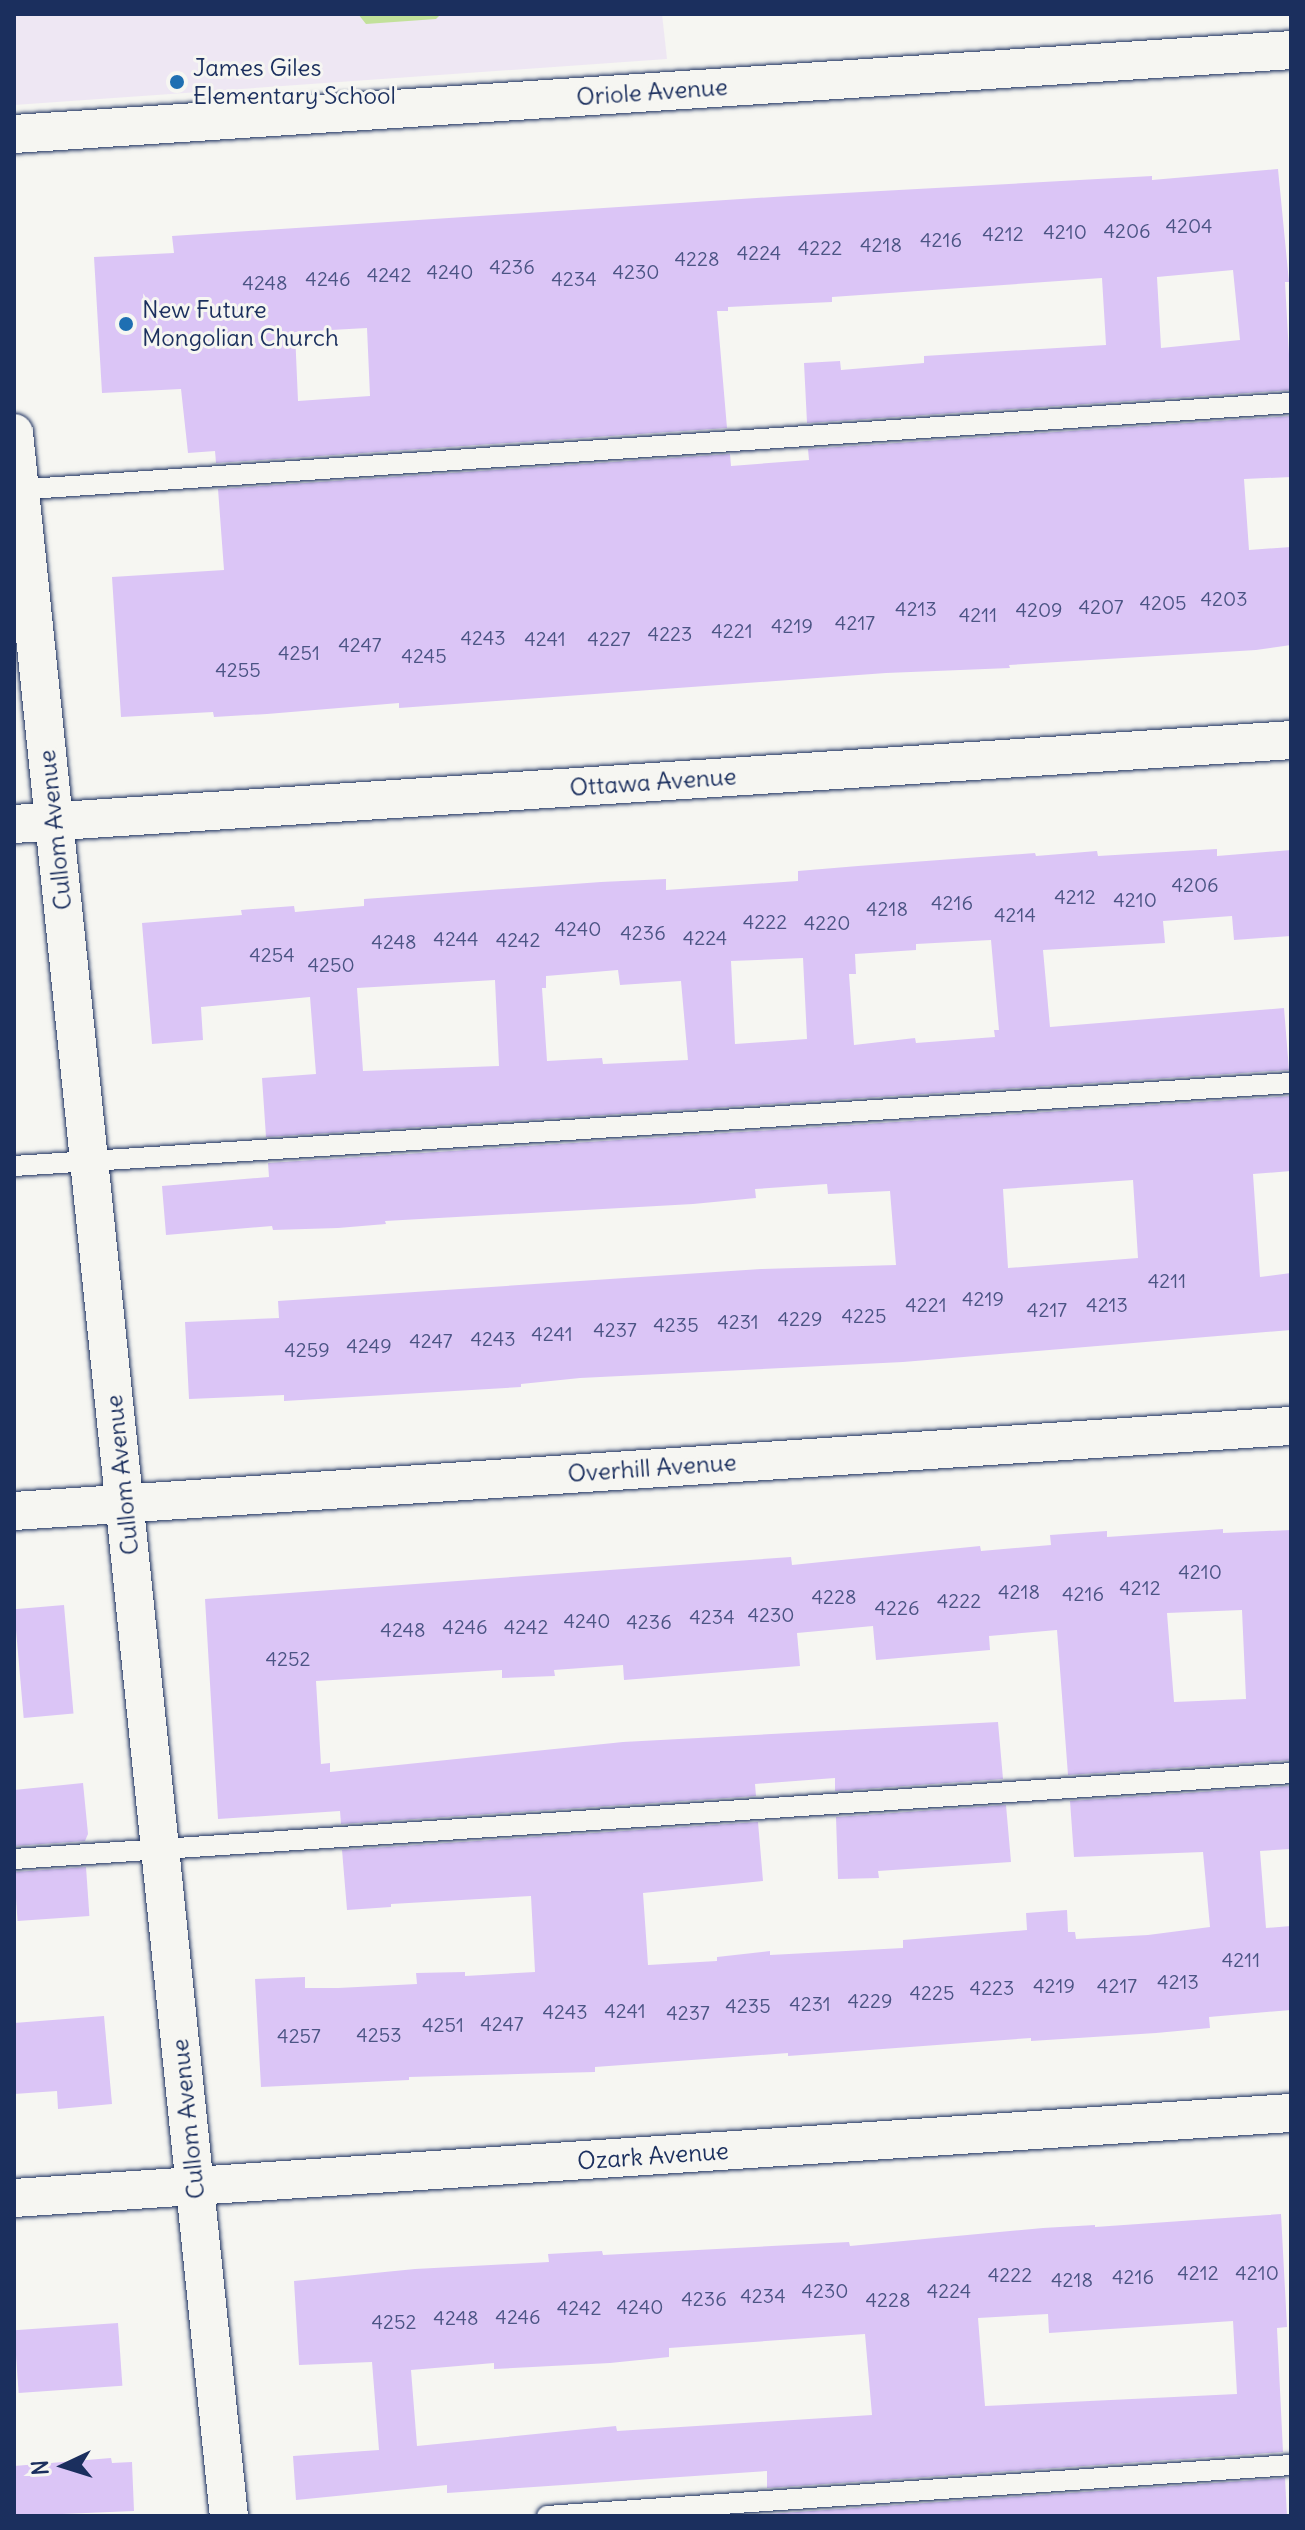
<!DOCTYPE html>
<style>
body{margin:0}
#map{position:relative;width:1305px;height:2530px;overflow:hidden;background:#f6f6f2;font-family:Delius,sans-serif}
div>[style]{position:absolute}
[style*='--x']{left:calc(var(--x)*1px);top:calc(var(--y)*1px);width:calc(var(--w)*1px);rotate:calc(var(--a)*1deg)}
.built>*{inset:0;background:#eee7f3}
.green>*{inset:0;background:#c2e19a}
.building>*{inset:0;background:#dbc5f6;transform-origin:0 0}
.roads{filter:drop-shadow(0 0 2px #1b2f5e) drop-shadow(0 0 2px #1b2f5e)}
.service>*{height:20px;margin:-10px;padding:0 10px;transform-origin:10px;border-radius:10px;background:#f6f6f2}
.minor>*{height:38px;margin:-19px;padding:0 19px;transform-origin:19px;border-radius:19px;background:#f6f6f2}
.dots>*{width:22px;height:22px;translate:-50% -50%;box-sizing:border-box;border:4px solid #f6f6f2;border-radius:50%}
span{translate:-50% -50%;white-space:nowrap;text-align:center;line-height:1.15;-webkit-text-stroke:6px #f6f6f2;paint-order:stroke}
.number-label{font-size:20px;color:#4b5484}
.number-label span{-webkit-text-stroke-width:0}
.poi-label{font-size:24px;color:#1b2f5e}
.left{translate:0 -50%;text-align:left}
.street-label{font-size:24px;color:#1b2f5e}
.frame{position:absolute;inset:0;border:16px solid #1b2f5e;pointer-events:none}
.north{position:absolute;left:24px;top:2426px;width:80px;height:80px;-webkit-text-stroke:6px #f6f6f2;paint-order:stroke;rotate:266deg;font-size:22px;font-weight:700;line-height:32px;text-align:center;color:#1b2f5e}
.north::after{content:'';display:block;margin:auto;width:28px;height:36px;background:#1b2f5e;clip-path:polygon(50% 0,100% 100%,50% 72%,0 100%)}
</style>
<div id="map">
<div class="built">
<div style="clip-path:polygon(14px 14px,662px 14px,667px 59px,14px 105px)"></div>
</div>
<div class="green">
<div style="clip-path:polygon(358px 14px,441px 14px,436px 19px,366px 24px)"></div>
</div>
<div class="building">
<div style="clip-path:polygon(evenodd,1278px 169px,1289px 282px,1285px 282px,1291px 390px,807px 423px,804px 363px,840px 361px,841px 370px,924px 363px,924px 356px,1106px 345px,1102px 278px,832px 297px,832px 302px,728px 307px,728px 311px,717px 311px,727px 428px,216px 463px,215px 451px,188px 453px,181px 389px,102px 393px,94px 257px,174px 253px,172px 236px,789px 196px,1152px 176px,1152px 180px,1278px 169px,1233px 270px,1240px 340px,1161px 348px,1157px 277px,1233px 270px,1278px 169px,367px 328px,370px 396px,298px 401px,295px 332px,367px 328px)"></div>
<div style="clip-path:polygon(1291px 416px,1291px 477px,1244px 479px,1249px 550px,1291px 547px,1291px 645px,1256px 650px,1009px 665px,1010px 668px,886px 673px,399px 708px,399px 703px,267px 714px,214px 717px,213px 712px,121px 717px,112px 577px,224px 570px,218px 489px,730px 454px,731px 466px,809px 460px,808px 449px)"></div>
<div style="clip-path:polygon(evenodd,1217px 849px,1217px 856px,1291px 850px,1291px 936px,1234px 940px,1232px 916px,1163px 921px,1165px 943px,1043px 950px,1050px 1027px,1284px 1008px,1289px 1070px,266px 1137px,262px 1078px,316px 1074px,310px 997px,201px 1007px,203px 1040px,152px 1044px,142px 923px,242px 915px,241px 910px,294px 906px,295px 912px,364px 906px,364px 899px,601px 882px,666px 879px,666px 890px,798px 881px,798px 871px,858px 866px,1035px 853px,1036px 856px,1097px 851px,1098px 856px,1217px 849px,991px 940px,999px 1030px,994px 1030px,995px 1037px,916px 1043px,915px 1038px,854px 1045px,849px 974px,856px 974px,855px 954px,916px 950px,916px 944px,991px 940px,1217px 849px,803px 958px,807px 1039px,735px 1044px,731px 961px,803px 958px,1217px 849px,618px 970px,620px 985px,681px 981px,688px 1060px,603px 1064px,602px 1058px,547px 1061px,542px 988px,546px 988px,546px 976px,618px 970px,1217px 849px,495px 980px,499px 1066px,363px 1071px,357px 988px,495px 980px)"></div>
<div style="clip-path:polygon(evenodd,1291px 1096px,1291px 1171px,1253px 1174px,1260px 1277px,1291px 1273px,1291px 1330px,903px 1362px,580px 1378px,521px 1384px,521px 1387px,284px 1401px,284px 1395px,189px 1399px,185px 1322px,279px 1318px,278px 1301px,761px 1269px,896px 1265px,890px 1191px,828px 1194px,827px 1184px,755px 1189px,756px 1198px,693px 1204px,385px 1221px,386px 1224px,338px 1228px,273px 1230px,272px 1226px,166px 1235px,162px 1186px,269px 1177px,268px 1163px,1291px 1096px,1133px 1180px,1138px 1258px,1008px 1268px,1003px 1189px,1133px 1180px)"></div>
<div style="clip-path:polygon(evenodd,1223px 1529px,1223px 1533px,1291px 1530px,1291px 1760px,1068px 1775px,1057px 1630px,989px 1636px,990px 1650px,876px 1660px,873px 1626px,797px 1633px,800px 1666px,624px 1680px,623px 1665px,554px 1670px,555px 1676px,502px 1678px,502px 1670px,316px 1681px,321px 1764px,330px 1763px,330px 1772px,623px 1742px,998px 1722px,1003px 1779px,835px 1791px,835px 1778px,755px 1784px,756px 1796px,341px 1824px,340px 1811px,218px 1819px,205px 1599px,791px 1557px,792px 1565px,980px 1546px,981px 1551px,1051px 1545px,1050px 1535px,1107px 1531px,1107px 1537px,1223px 1529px,1242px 1610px,1246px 1699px,1174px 1702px,1167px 1613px,1242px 1610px)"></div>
<div style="left:64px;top:1605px;width:109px;height:50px;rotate:85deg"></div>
<div style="clip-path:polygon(83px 1783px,88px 1834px,85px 1841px,14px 1846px,14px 1790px)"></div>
<div style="clip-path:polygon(1291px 1786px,1291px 1849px,1260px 1851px,1266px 1928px,1291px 1926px,1291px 2010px,1209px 2017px,1210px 2028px,1156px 2033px,1031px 2041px,1031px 2038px,788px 2056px,788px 2053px,595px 2067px,595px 2072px,409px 2077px,409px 2080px,261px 2087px,255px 1979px,305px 1977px,305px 1988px,338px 1988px,417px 1984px,416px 1973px,465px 1972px,465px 1976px,535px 1972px,531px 1896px,391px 1904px,391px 1907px,347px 1910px,342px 1850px,758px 1822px,763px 1881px,643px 1893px,648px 1965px,717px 1961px,717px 1957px,770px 1951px,770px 1955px,903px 1948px,903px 1940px,1027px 1930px,1026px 1913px,1067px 1910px,1068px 1932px,1075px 1932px,1076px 1939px,1148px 1935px,1210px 1927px,1203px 1852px,1074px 1857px,1070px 1801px)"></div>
<div style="clip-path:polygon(1006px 1805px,1011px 1862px,878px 1871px,879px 1878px,838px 1879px,836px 1817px)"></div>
<div style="left:86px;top:1867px;width:49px;height:72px;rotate:86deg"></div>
<div style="clip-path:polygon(104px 2016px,112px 2104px,58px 2109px,57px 2091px,14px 2094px,14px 2023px)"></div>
<div style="clip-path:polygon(evenodd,1281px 2214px,1287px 2327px,1277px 2328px,1283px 2452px,767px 2488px,767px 2471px,447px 2493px,447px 2485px,296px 2500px,293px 2456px,379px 2450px,372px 2362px,299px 2365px,294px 2281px,415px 2269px,549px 2262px,548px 2254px,602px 2251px,603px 2255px,849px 2242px,850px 2246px,1043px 2228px,1095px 2225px,1095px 2227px,1281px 2214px,1048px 2314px,1049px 2333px,1233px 2321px,1237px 2394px,985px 2406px,978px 2318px,1048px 2314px,1281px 2214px,865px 2334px,872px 2415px,617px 2431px,616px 2426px,417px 2446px,411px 2370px,494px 2363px,494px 2369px,610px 2363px,669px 2357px,669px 2348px,865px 2334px)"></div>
<div style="left:118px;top:2323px;width:63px;height:104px;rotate:86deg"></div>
<div style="clip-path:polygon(111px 2458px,112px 2463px,132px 2462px,134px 2511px,14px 2516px,14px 2466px)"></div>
<div style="clip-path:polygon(1285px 2478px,1287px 2516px,768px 2516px,768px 2514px)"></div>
</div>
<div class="roads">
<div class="service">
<div style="--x:14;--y:490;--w:1280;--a:-3.9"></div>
<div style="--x:14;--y:1166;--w:1280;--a:-3.72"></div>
<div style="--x:14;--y:1859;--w:1280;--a:-3.85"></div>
<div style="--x:547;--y:2516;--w:746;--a:-3.92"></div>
</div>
<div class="minor">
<div style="--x:14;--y:134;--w:1280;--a:-3.76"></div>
<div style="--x:14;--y:433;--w:2094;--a:84.11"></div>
<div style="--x:14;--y:824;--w:1280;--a:-3.76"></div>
<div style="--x:14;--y:1511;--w:1280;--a:-3.81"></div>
<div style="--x:14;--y:2198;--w:1280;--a:-3.81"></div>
</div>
</div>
<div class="dots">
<div style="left:177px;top:82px;background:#1f6fb2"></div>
<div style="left:126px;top:324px;background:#1f6fb2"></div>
</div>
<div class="number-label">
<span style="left:1189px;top:225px">4204</span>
<span style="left:1127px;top:230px">4206</span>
<span style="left:1065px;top:231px">4210</span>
<span style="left:1003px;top:233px">4212</span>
<span style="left:941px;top:239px">4216</span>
<span style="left:881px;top:244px">4218</span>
<span style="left:820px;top:247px">4222</span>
<span style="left:759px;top:252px">4224</span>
<span style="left:697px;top:258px">4228</span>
<span style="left:512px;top:266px">4236</span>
<span style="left:450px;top:271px">4240</span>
<span style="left:636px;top:271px">4230</span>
<span style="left:389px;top:274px">4242</span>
<span style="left:328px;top:278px">4246</span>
<span style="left:574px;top:278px">4234</span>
<span style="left:265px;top:282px">4248</span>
<span style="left:1224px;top:598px">4203</span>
<span style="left:1163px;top:602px">4205</span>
<span style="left:1101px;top:606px">4207</span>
<span style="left:916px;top:608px">4213</span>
<span style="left:1039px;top:609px">4209</span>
<span style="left:978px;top:614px">4211</span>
<span style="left:855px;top:622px">4217</span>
<span style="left:792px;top:625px">4219</span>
<span style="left:732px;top:630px">4221</span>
<span style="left:670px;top:633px">4223</span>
<span style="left:483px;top:637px">4243</span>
<span style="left:545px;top:638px">4241</span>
<span style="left:609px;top:638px">4227</span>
<span style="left:360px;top:644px">4247</span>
<span style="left:299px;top:652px">4251</span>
<span style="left:424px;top:655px">4245</span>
<span style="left:238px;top:669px">4255</span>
<span style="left:1195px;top:884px">4206</span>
<span style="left:1075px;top:896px">4212</span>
<span style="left:1135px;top:899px">4210</span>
<span style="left:952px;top:902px">4216</span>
<span style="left:887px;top:908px">4218</span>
<span style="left:1015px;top:914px">4214</span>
<span style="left:765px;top:921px">4222</span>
<span style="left:827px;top:922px">4220</span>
<span style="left:578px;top:928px">4240</span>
<span style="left:643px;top:932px">4236</span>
<span style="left:705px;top:937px">4224</span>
<span style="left:456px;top:938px">4244</span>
<span style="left:518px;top:939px">4242</span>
<span style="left:394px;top:941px">4248</span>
<span style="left:272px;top:954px">4254</span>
<span style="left:331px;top:964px">4250</span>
<span style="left:1167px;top:1280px">4211</span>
<span style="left:983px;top:1298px">4219</span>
<span style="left:926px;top:1304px">4221</span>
<span style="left:1107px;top:1304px">4213</span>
<span style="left:1047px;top:1309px">4217</span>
<span style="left:864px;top:1315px">4225</span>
<span style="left:800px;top:1318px">4229</span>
<span style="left:738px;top:1321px">4231</span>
<span style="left:676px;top:1324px">4235</span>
<span style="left:615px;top:1329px">4237</span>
<span style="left:552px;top:1333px">4241</span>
<span style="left:493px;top:1338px">4243</span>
<span style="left:431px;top:1340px">4247</span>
<span style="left:369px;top:1345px">4249</span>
<span style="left:307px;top:1349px">4259</span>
<span style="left:1200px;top:1571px">4210</span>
<span style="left:1140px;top:1587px">4212</span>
<span style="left:1019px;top:1591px">4218</span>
<span style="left:1083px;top:1593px">4216</span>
<span style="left:834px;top:1596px">4228</span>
<span style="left:959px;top:1600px">4222</span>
<span style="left:897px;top:1607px">4226</span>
<span style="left:771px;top:1614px">4230</span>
<span style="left:712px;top:1616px">4234</span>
<span style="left:587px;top:1620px">4240</span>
<span style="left:649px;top:1621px">4236</span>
<span style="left:465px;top:1626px">4246</span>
<span style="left:526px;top:1626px">4242</span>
<span style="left:403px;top:1629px">4248</span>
<span style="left:288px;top:1658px">4252</span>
<span style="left:1241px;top:1959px">4211</span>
<span style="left:1178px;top:1981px">4213</span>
<span style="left:1054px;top:1985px">4219</span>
<span style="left:1117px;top:1985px">4217</span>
<span style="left:992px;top:1987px">4223</span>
<span style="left:932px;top:1992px">4225</span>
<span style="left:870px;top:2000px">4229</span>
<span style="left:810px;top:2003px">4231</span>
<span style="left:748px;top:2005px">4235</span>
<span style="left:625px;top:2010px">4241</span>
<span style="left:565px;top:2011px">4243</span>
<span style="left:688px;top:2012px">4237</span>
<span style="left:502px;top:2023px">4247</span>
<span style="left:443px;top:2024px">4251</span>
<span style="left:379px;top:2034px">4253</span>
<span style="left:299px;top:2035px">4257</span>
<span style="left:1198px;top:2272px">4212</span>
<span style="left:1257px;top:2272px">4210</span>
<span style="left:1010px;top:2274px">4222</span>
<span style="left:1133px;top:2276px">4216</span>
<span style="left:1072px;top:2279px">4218</span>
<span style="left:825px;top:2290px">4230</span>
<span style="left:949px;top:2290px">4224</span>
<span style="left:763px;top:2295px">4234</span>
<span style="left:704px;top:2298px">4236</span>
<span style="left:888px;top:2299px">4228</span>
<span style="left:640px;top:2306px">4240</span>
<span style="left:579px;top:2307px">4242</span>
<span style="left:518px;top:2316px">4246</span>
<span style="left:456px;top:2317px">4248</span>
<span style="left:394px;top:2321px">4252</span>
</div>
<div class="poi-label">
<span class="left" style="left:193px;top:82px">James Giles<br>Elementary School</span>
<span class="left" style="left:142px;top:324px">New Future<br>Mongolian Church</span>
</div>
<div class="street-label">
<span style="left:652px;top:92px;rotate:-4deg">Oriole Avenue</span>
<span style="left:653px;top:782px;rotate:-4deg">Ottawa Avenue</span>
<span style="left:55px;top:830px;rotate:-96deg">Cullom Avenue</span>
<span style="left:652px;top:1468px;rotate:-4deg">Overhill Avenue</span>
<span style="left:122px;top:1475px;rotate:-96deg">Cullom Avenue</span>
<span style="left:188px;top:2119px;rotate:-96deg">Cullom Avenue</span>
<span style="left:653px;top:2156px;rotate:-4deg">Ozark Avenue</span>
</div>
<div class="frame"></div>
<div class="north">N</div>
</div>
